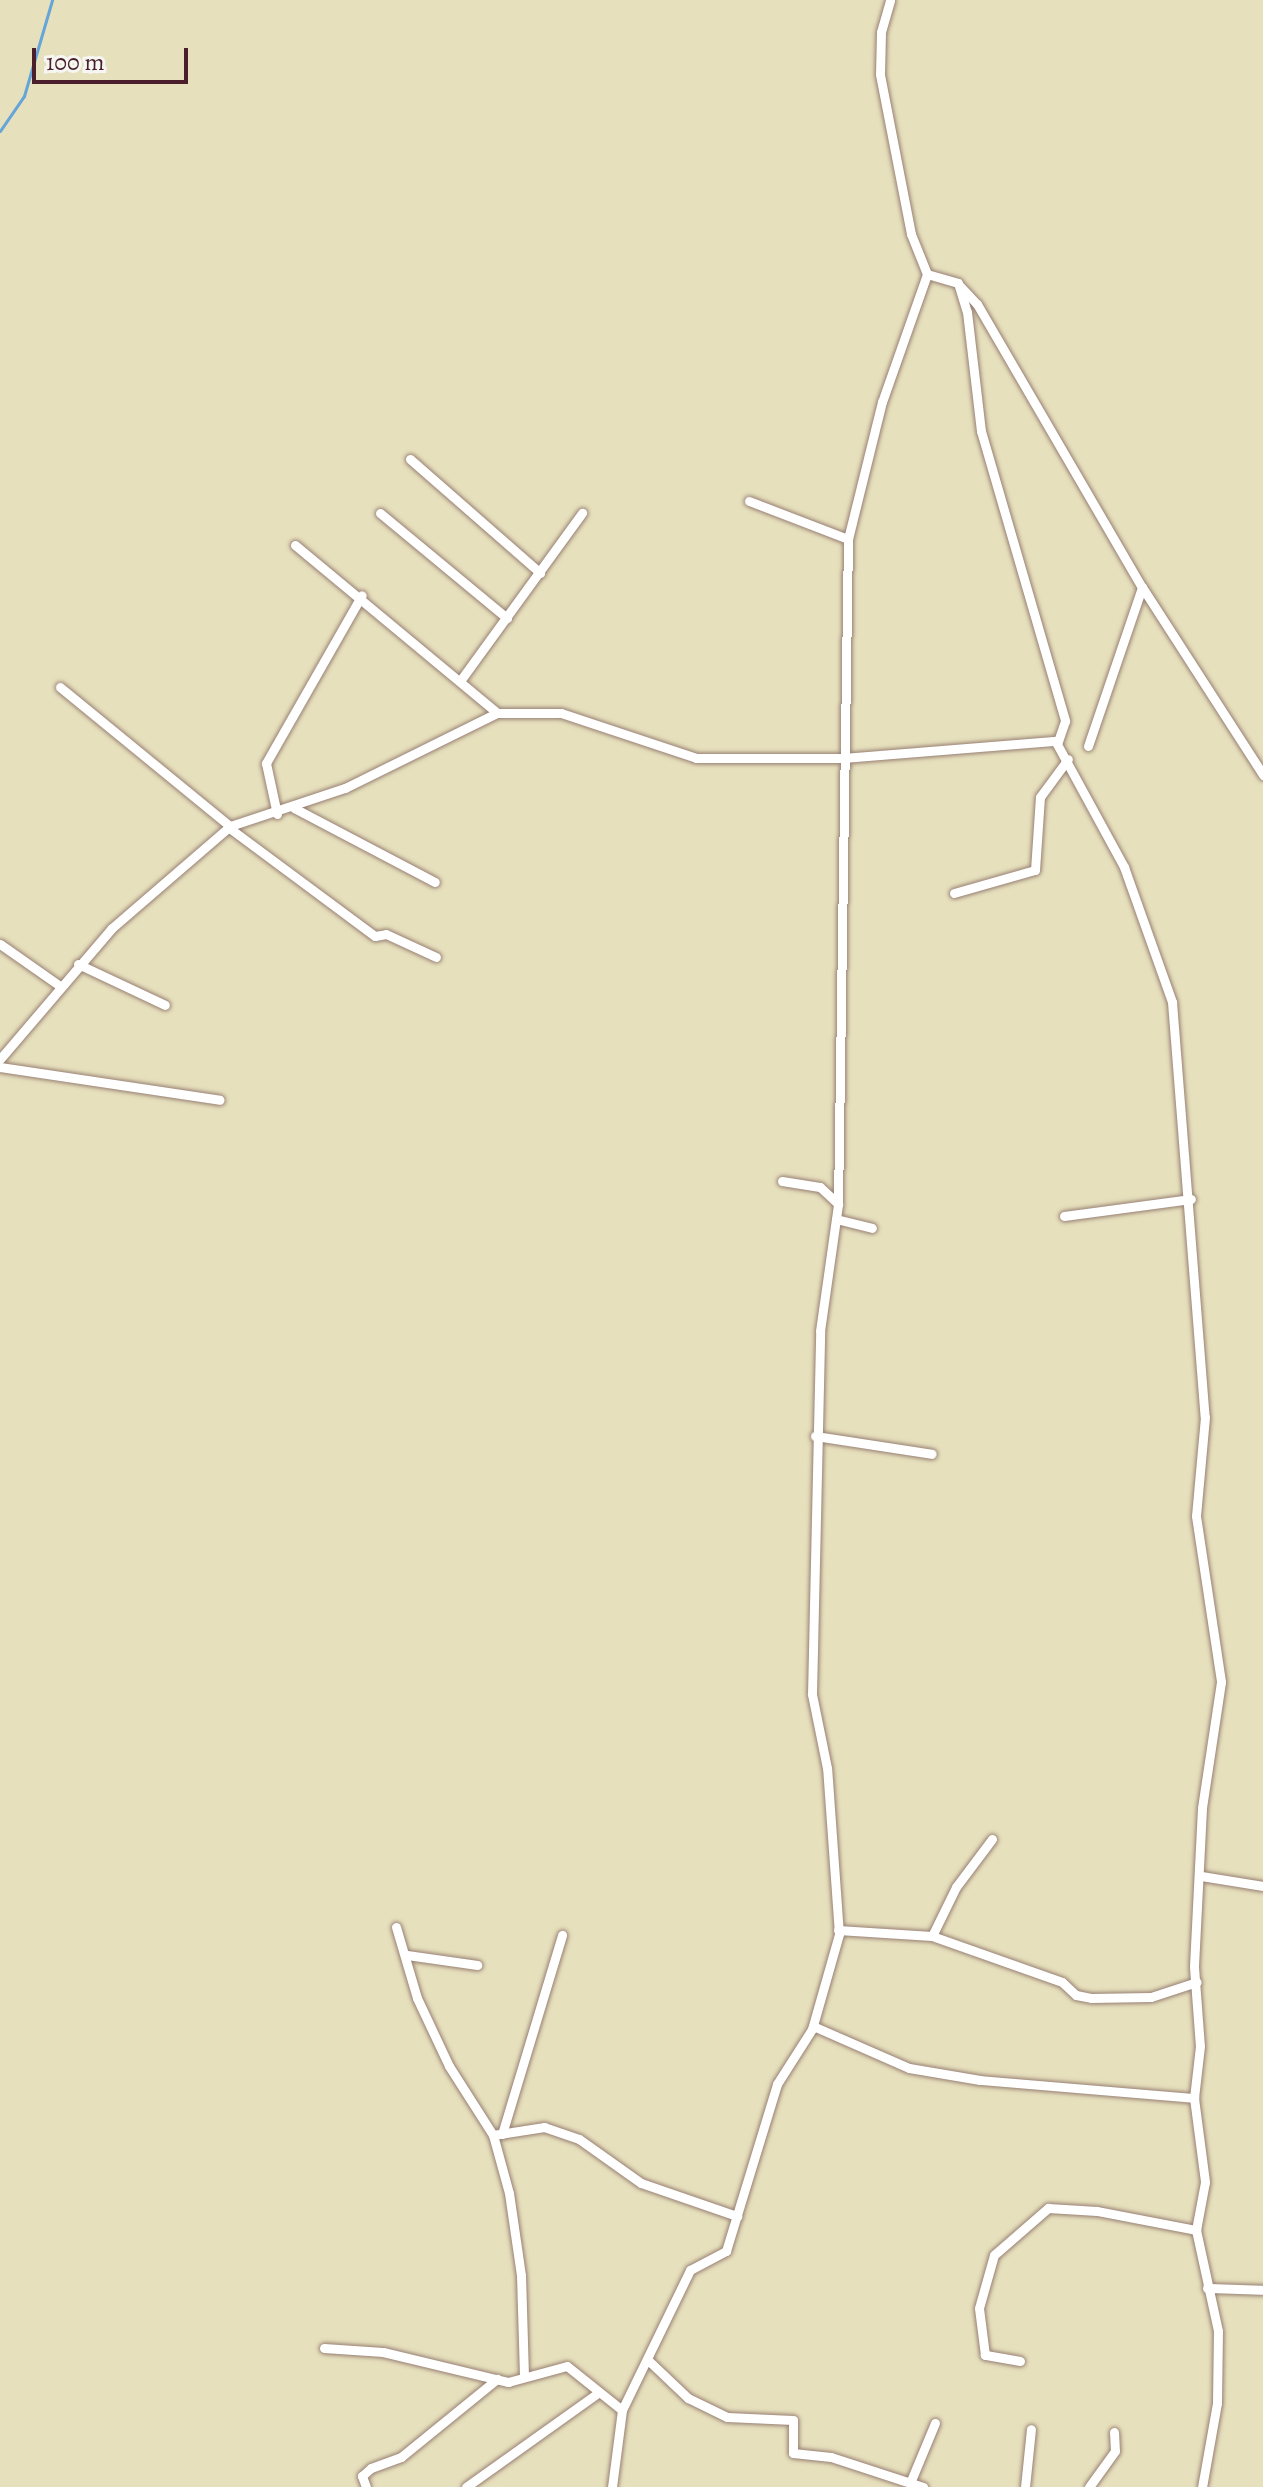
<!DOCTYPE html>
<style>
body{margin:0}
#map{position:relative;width:1263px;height:2487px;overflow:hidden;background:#e7e0bd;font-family:Alegreya,serif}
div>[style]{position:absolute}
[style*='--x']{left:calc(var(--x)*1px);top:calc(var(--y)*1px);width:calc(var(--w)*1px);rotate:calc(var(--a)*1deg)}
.stream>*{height:3px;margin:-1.5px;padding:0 1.5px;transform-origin:1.5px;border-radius:1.5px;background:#66a5d8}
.roads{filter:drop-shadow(0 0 2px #988074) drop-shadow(0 0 2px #988074)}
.street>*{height:9px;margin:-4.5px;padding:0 4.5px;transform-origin:4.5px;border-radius:4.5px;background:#fff}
span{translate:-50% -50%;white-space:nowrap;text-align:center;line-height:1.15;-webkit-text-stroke:7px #f6f6f2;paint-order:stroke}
.scale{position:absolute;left:32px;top:48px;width:156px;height:36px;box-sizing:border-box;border:4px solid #4a1f2b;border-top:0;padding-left:10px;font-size:24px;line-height:28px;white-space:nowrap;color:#4a1f2b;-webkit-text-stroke:6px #f6f6f2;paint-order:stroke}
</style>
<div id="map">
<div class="stream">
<div style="--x:0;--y:131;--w:42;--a:-55.6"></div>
<div style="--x:24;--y:96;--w:100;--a:-73.7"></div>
</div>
<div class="roads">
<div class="street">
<div style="--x:927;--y:274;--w:32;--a:16"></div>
<div style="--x:958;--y:283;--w:30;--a:73"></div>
<div style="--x:967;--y:312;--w:120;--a:83.3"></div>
<div style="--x:981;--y:431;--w:302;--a:73.8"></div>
<div style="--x:1065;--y:721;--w:24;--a:109"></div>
<div style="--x:1057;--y:744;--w:140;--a:61.4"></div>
<div style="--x:1124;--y:867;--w:143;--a:70.4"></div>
<div style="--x:1172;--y:1002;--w:416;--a:85.5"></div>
<div style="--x:1205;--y:1417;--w:99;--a:95.2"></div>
<div style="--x:1196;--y:1516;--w:168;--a:81.4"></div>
<div style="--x:1221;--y:1682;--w:127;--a:98.6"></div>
<div style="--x:1202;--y:1808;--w:159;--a:92.9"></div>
<div style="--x:1194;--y:1967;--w:79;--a:85.7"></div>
<div style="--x:1200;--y:2046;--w:52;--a:96.6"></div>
<div style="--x:1194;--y:2098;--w:85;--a:82.5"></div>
<div style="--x:1205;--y:2182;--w:49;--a:100.6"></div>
<div style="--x:1196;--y:2230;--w:103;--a:77.7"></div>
<div style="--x:1218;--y:2331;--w:72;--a:90.8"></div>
<div style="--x:1217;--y:2403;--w:85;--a:100.1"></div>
<div style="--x:960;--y:286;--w:25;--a:47"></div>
<div style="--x:977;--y:304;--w:328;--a:59.8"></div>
<div style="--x:1142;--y:587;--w:224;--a:57.2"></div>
<div style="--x:410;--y:459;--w:173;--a:41.2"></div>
<div style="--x:749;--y:501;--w:106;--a:21"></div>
<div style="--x:380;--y:513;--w:165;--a:39.6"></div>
<div style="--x:295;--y:545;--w:263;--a:39.7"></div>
<div style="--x:460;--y:681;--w:208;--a:-54"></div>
<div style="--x:60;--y:687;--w:220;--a:39.3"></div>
<div style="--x:1088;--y:746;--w:168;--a:-71.2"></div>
<div style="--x:294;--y:808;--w:159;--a:27.7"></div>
<div style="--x:277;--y:814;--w:52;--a:-102.2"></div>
<div style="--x:266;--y:763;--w:193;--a:-60.3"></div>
<div style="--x:228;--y:827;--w:183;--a:36.6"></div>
<div style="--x:375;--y:936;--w:11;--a:-10"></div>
<div style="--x:386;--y:934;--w:55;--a:24.7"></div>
<div style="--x:954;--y:893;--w:84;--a:-15.9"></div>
<div style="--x:1035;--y:870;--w:73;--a:-86.1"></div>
<div style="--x:1040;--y:797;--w:47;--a:-53.6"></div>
<div style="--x:0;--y:944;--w:73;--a:35"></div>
<div style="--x:78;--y:964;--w:96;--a:25.2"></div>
<div style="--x:0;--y:1059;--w:172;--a:-49.5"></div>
<div style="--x:112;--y:928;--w:156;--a:-40.8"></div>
<div style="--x:230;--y:826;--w:121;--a:-18.3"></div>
<div style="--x:345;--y:788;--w:169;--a:-26.3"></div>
<div style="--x:497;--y:713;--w:64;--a:0"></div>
<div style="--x:561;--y:713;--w:142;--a:18.4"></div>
<div style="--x:696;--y:758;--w:147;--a:0"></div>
<div style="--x:843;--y:758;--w:214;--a:-4.6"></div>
<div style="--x:0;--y:1067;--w:222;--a:8.5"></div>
<div style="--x:782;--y:1181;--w:38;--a:9"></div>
<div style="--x:820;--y:1187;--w:25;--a:43"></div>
<div style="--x:1064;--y:1216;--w:128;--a:-7.6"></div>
<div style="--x:836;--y:1219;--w:37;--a:14"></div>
<div style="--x:815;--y:1436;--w:118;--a:8.7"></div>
<div style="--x:1201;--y:1876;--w:63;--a:9.2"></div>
<div style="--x:396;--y:1927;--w:74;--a:73.5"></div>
<div style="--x:417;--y:1998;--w:75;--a:64.8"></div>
<div style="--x:449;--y:2066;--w:82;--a:57.5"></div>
<div style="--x:493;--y:2135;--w:60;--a:74.6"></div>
<div style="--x:509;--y:2193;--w:83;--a:81.7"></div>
<div style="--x:521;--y:2275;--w:102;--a:88.3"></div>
<div style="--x:838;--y:1930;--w:94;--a:3.7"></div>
<div style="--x:932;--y:1936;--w:138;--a:19.5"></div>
<div style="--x:1062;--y:1982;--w:19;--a:43"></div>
<div style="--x:1076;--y:1995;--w:15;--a:11"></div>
<div style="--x:1091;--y:1998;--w:60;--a:-1"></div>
<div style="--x:1151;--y:1997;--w:48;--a:-18.1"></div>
<div style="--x:932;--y:1936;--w:55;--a:-63.9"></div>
<div style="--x:956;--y:1887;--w:60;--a:-53.1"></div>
<div style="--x:407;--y:1955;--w:71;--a:8.1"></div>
<div style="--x:813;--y:2026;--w:105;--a:23.6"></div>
<div style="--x:909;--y:2068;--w:72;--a:9.6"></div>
<div style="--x:980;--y:2080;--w:215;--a:4.8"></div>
<div style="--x:502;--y:2134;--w:208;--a:-73.2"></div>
<div style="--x:493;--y:2135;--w:52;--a:-8.9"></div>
<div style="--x:544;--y:2127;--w:37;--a:19"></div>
<div style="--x:579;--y:2139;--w:76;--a:35.4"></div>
<div style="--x:641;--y:2183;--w:102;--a:19"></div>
<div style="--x:1207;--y:2288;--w:56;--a:2"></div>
<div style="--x:324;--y:2348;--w:59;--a:3.9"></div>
<div style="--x:383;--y:2352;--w:129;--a:13.5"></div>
<div style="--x:508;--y:2382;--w:61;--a:-15.2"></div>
<div style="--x:567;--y:2366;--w:70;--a:38.7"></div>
<div style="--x:649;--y:2361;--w:54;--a:43.5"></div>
<div style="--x:688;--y:2398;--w:43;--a:26"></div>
<div style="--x:727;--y:2417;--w:66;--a:2.6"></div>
<div style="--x:793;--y:2420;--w:33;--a:90"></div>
<div style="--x:793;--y:2453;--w:38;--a:6"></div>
<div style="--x:831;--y:2457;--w:97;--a:18.1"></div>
<div style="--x:1020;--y:2361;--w:36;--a:-170"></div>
<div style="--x:985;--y:2355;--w:47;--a:-97.3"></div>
<div style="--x:979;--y:2308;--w:55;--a:-74.2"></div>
<div style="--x:994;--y:2255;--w:72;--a:-41"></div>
<div style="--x:1048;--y:2208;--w:49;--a:3.5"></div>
<div style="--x:1097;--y:2211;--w:101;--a:10.9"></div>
<div style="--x:910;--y:2483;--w:65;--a:-67.4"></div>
<div style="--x:366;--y:2487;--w:12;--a:-110"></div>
<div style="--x:362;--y:2476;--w:12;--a:-42"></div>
<div style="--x:371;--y:2468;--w:32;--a:-20"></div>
<div style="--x:401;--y:2457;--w:124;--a:-39.1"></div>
<div style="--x:466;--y:2487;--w:163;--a:-35.5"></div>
<div style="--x:612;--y:2487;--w:78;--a:-82.6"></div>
<div style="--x:622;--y:2410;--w:156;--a:-64.1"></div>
<div style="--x:690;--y:2270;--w:41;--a:-27.8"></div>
<div style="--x:726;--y:2251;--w:175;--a:-73"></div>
<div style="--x:777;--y:2084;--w:65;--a:-57.5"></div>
<div style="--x:812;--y:2029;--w:99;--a:-74.1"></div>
<div style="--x:839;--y:1934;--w:166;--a:-94.1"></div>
<div style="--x:827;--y:1768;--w:76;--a:-101.5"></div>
<div style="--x:812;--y:1694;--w:363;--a:-88.7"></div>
<div style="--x:820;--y:1331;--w:128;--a:-81.9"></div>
<div style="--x:838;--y:1204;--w:665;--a:-89.14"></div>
<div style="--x:848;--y:539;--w:141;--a:-76.1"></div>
<div style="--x:882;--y:402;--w:136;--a:-70.6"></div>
<div style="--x:927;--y:274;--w:43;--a:-111.8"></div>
<div style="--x:911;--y:234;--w:163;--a:-101"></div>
<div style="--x:880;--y:74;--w:42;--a:-88.6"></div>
<div style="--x:881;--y:32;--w:33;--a:-74"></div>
<div style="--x:1025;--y:2487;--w:58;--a:-84.1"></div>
<div style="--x:1089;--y:2487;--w:44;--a:-54.2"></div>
<div style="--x:1115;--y:2451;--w:19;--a:-93"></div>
</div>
</div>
<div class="scale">100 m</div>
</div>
